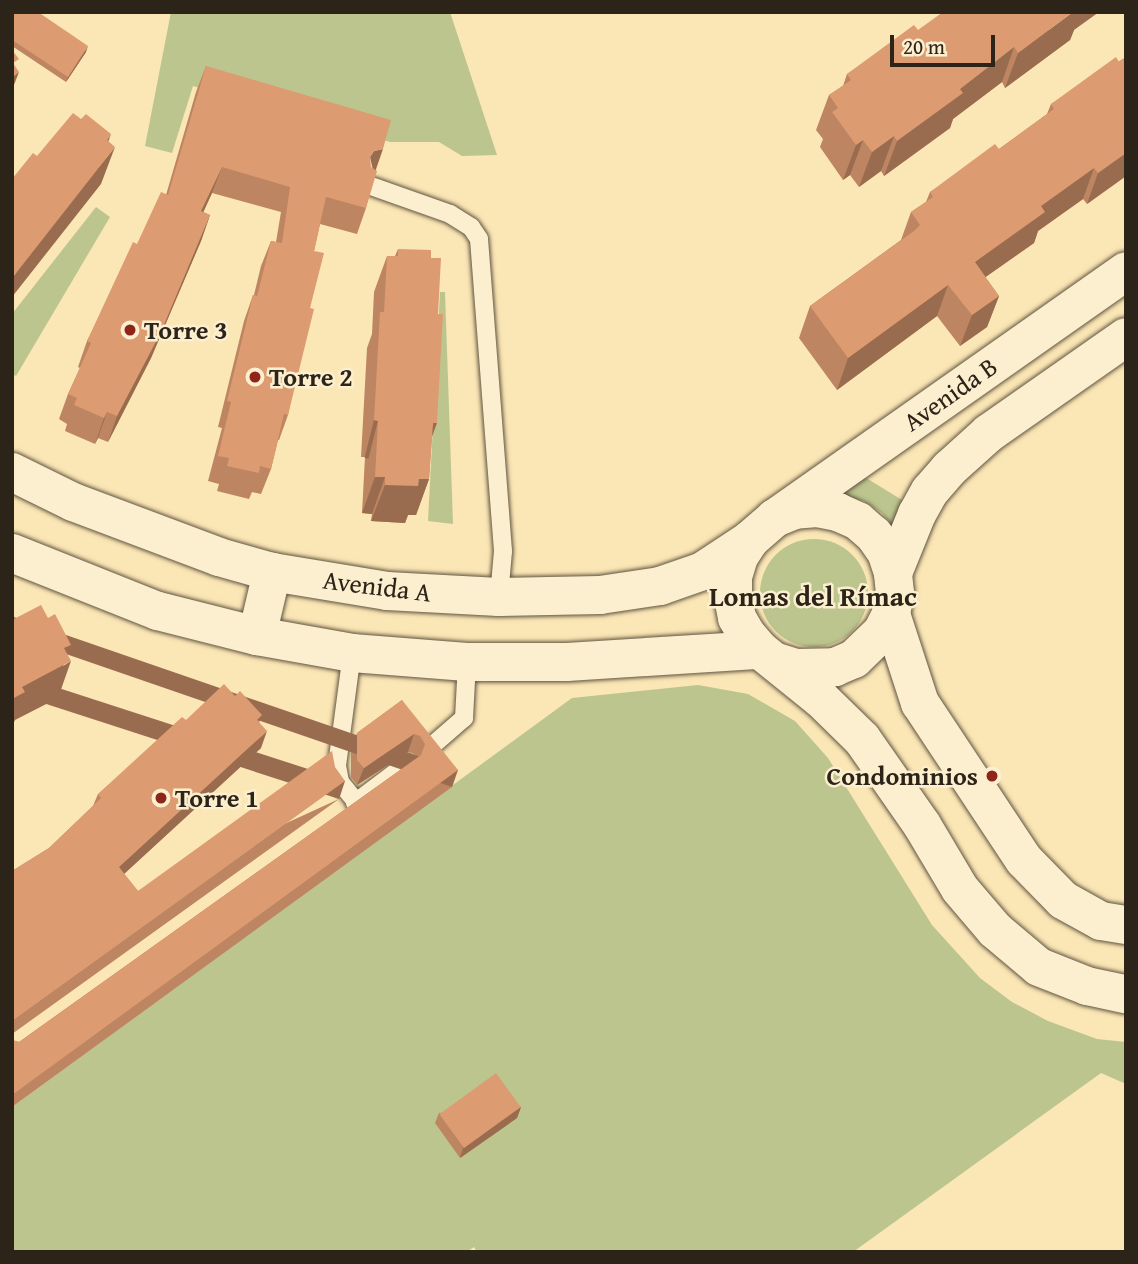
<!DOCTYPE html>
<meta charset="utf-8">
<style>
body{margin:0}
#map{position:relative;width:1138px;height:1264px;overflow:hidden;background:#fbe6b5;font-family:"Gentium Book Plus",serif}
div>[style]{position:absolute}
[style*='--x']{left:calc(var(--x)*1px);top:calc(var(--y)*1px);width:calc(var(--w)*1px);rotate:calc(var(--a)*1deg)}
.green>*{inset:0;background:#bdc58e}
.round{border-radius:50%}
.roads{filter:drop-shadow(0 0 2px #605440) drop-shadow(0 0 2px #605440)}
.service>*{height:18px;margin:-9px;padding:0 9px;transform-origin:9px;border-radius:9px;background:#fcefcf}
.tertiary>*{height:38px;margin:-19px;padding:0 19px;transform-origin:19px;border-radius:19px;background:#fcefcf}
.secondary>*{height:38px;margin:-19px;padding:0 19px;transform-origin:19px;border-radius:19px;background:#fcefcf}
.wall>*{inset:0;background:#bd8561}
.shaded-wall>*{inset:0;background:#9a6c4f;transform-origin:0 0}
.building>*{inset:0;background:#dc9b71;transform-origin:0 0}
.dots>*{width:19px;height:19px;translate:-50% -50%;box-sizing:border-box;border:4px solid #fcefcf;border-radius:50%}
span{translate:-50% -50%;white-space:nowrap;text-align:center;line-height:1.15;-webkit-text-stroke:5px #fcefcf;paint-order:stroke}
.poi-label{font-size:26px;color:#2c2319;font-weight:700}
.left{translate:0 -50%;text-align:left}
.right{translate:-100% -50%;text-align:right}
.street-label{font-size:26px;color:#2c2319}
.neighbourhood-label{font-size:28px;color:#2c2319;font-weight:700}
.frame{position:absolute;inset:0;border:14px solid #2c2319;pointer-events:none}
.scale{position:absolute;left:890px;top:35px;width:105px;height:32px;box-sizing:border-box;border:4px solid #2c2319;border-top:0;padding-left:9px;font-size:21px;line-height:24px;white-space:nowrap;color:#2c2319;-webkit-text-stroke:5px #fcefcf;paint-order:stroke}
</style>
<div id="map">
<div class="green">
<div style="clip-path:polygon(171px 12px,450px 12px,497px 155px,462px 156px,439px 142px,390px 142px,193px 86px,172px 153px,145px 146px)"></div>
<div style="clip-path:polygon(96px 207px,110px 217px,16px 376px,12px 374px,12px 314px)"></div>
<div style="clip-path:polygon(440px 292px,445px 292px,453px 524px,428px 521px)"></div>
<div style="clip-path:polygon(863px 476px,907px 503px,895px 529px,882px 513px,864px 501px,842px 495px)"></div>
<div class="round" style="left:760px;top:539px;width:108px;height:108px"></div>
<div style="clip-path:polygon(698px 685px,748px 694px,795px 721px,828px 758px,932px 925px,980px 978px,1012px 1002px,1048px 1021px,1097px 1039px,1126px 1042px,1126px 1084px,1101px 1073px,853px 1252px,477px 1252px,474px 1247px,467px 1252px,12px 1252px,12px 1107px,572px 698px)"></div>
</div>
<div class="roads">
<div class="service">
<div style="--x:371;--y:186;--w:84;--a:19.5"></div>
<div style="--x:450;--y:214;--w:25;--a:32"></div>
<div style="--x:471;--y:227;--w:14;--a:56"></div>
<div style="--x:479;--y:239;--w:313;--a:85.6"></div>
<div style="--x:503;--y:551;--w:46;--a:95"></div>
<div style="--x:352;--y:653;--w:114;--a:97.6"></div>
<div style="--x:337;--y:766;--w:16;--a:79"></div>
<div style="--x:340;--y:782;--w:26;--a:51"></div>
<div style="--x:434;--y:744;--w:40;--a:-41"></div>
<div style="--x:464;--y:718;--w:56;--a:-86.9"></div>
<div style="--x:355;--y:803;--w:66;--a:-37"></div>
</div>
<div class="tertiary">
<div style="--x:775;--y:518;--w:429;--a:-35.1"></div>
<div style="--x:893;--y:573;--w:64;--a:-67.9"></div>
<div style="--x:917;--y:514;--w:26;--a:-61"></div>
<div style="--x:930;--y:491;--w:29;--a:-49"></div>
<div style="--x:949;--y:469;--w:54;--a:-42"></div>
<div style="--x:989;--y:433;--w:167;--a:-35"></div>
</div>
<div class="secondary">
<div style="--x:12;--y:472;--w:68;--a:26.2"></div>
<div style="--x:73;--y:502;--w:156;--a:20.6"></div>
<div style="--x:219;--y:557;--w:55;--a:15.8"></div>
<div style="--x:272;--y:572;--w:117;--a:9.4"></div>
<div style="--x:387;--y:591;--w:112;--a:3.1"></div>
<div style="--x:499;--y:597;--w:101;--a:-1.1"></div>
<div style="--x:600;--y:595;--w:61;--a:-8.5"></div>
<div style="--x:660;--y:586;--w:46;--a:-19.2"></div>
<div style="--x:703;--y:571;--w:56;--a:-33.4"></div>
<div style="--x:12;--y:553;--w:157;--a:21.7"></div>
<div style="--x:158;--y:611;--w:102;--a:14.2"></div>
<div style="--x:257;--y:636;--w:97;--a:10.1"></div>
<div style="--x:352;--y:653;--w:115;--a:4.5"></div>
<div style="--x:467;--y:662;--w:100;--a:0"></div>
<div style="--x:567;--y:662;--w:193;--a:-3.6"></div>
<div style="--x:891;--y:614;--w:94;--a:72"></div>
<div style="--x:920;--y:703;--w:188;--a:56.5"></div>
<div style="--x:1024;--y:860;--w:56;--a:45.7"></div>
<div style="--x:1063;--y:900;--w:43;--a:28.9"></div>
<div style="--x:1101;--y:921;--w:25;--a:9"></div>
<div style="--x:257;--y:636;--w:66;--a:-76.8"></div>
<div style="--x:777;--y:662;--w:20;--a:18"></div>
<div style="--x:796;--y:668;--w:39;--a:-1"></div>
<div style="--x:835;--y:667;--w:21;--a:-23"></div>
<div style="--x:854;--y:659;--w:39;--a:-44"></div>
<div style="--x:882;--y:632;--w:20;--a:-63"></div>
<div style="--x:891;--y:614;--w:21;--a:-79"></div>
<div style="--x:895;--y:593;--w:20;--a:-96"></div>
<div style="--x:893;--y:573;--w:22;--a:-108"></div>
<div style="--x:886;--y:552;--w:21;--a:-125"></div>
<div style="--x:874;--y:535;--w:21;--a:-139"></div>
<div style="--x:858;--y:521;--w:22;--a:-156"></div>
<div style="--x:838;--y:512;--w:21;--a:-169"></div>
<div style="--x:817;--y:508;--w:22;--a:175"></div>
<div style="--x:795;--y:510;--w:22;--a:158"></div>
<div style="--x:775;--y:518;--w:33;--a:139"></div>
<div style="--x:750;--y:540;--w:20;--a:123"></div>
<div style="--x:739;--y:557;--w:21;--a:107"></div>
<div style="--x:733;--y:577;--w:20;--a:90"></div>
<div style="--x:733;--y:597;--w:21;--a:79"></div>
<div style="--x:737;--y:618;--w:20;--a:60"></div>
<div style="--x:747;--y:635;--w:20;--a:49"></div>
<div style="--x:760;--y:650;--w:78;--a:38.8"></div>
<div style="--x:821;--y:699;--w:57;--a:44.3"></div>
<div style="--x:862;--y:739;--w:105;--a:55.1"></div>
<div style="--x:922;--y:825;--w:74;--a:59.3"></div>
<div style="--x:960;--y:889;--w:54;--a:49.5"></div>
<div style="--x:995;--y:930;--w:57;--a:40.1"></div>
<div style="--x:1039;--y:967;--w:52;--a:21.6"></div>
<div style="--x:1087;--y:986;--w:40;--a:12"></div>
</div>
</div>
<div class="wall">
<div style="clip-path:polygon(12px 12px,86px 52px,66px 82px,12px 46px)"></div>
<div style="clip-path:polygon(918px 30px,1074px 30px,1070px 40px,1005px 88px,1002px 82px,953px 119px,950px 128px,884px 176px,881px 171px,859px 187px,850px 175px,843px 180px,820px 147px,823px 139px,816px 130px,829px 95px,843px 86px,847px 74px)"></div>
<div style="clip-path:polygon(1126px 57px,1126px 176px,1087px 204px,1083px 199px,1038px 231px,1034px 243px,985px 277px,999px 296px,987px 327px,960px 346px,937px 316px,837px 390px,799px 338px,810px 306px,901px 240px,911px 212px,926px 202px,930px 192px,999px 149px,1047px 114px,1051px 104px)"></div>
<div style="clip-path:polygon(206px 66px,375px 170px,366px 208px,357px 234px,320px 224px,314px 251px,310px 308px,288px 415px,279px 440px,278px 440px,271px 469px,261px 494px,252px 492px,249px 499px,217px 491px,219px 484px,208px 481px,222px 428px,218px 427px,244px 321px,253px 295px,254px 295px,261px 266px,271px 241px,276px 242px,281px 212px,212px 193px,203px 212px,210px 215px,201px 241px,151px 358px,108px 442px,98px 438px,95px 444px,65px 431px,67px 424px,59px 419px,68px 394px,80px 368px,78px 367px,87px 341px,166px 195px,196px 92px)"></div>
<div style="clip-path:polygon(398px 249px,432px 436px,429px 479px,416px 515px,408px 515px,405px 523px,371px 521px,372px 514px,362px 513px,365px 457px,361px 457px,367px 348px,372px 334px,374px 292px,387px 256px,395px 256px)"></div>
<div style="clip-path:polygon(235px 696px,262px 715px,259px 723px,261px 748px,124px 874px,138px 891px,339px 799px,12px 1034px,12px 871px,49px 848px,93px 806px,98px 794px,186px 720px)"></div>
<div style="clip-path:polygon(402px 700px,452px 787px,12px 1107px,12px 1040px,19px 1042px,417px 758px,413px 753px,408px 752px,357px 785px,351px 777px,351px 750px,357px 733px)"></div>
<div style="clip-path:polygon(521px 1107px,517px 1118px,460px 1158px,435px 1123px,439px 1113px)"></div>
</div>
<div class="shaded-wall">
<div style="clip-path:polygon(1073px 12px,1099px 12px,1074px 30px,1070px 40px,1005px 88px,1018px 53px)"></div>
<div style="clip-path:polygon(88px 46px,86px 52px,66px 82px,68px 77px)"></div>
<div style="clip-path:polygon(1014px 47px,1002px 82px,953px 119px,950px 128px,884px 176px,897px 141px,960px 89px)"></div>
<div style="clip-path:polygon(19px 72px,12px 90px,12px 77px)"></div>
<div style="clip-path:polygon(111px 134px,99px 167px,115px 147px,101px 184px,12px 297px,13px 277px)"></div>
<div style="clip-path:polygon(894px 136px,881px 171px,859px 187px,872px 152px)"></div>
<div style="clip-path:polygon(863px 140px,850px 175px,843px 180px,856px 145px)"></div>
<div style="clip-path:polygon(383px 149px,374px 175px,370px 157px,374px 151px)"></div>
<div style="clip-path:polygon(1126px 153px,1126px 176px,1087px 204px,1098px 173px)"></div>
<div style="clip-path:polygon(222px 167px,212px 193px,192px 237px,201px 211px)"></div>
<div style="clip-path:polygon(1094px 168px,1083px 199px,1038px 231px,1034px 243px,963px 293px,975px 262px,1041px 206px)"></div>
<div style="clip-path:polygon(210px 215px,201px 241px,151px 358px,108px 442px,117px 416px)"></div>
<div style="clip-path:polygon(948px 285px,937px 316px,837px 390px,848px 358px)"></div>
<div style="clip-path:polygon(999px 296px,987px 327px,960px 346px,972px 315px)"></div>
<div style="clip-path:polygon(107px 412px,98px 438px,95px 444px,104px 418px)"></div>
<div style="left:374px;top:420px;width:4px;height:39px;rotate:14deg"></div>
<div style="clip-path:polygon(433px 423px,437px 423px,424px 459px)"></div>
<div style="clip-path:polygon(375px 477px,385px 477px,372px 514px,362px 513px)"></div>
<div style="clip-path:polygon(419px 479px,429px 479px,416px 515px,408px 515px,405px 523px,371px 521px,385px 485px)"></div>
<div style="clip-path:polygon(71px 645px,63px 666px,71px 661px,58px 698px,15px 720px,12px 727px,12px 699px,22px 687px,64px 648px)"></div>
<div style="clip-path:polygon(267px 731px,261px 748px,112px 885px,119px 867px)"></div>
<div style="clip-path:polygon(414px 734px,408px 752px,357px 785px,364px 768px)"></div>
<div style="left:458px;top:770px;width:18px;height:552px;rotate:109deg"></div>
<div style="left:345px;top:781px;width:19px;height:410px;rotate:108deg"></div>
<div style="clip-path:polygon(521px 1107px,517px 1118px,460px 1158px,463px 1148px)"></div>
</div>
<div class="building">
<div style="clip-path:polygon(12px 12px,38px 12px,88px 46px,68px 77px,12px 40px)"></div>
<div style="clip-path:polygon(943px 12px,1073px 12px,1018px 53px,1014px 47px,960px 89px,963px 93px,897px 141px,894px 136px,872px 152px,863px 140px,856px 145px,832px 112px,838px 108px,829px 95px,851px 80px,847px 74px,914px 25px,918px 30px)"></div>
<div style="clip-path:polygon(12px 50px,19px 59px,13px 63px,19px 72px,12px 77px)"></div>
<div style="clip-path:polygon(1116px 57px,1119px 62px,1126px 57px,1126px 153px,1098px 173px,1094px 168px,1041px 206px,1045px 212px,975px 262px,999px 296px,972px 315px,948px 285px,848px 358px,810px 306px,914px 231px,920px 225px,911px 212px,933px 197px,930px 192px,995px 144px,999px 149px,1054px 109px,1051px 104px)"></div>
<div style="clip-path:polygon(206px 66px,391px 120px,383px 149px,374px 151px,370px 157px,371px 167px,377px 171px,366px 208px,326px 197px,314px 251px,324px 253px,310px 308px,314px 309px,288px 415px,284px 414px,271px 469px,260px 466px,259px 473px,227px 466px,229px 458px,218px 456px,231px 402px,227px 401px,253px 295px,257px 296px,271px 241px,282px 243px,290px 187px,222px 167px,201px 211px,210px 215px,161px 332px,117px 416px,107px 412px,104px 418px,74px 405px,77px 398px,68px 394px,91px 343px,87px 341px,133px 242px,137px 244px,161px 192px,168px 195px)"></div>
<div style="clip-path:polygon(73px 113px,81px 119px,86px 114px,111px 134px,107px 140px,115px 147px,13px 277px,12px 179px,33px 153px,37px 156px)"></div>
<div style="clip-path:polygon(398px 249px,431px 250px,431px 258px,441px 258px,438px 314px,443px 314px,437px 423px,433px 423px,429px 479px,419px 479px,418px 486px,385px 485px,385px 477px,375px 477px,378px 421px,374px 420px,380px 312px,384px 312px,387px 256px,398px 256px)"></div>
<div style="clip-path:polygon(41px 605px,48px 618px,55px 614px,71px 645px,64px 648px,71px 661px,22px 687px,25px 692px,12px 699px,12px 620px)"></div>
<div style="clip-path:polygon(224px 684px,235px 696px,240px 691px,262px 715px,257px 720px,267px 731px,119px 867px,138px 891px,332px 751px,335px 767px,345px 781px,12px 1021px,12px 871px,49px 848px,101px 798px,98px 794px,182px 717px,186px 720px)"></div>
<div style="clip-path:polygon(402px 700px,458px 770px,12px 1095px,12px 1040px,19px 1042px,421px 755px,425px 744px,420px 736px,414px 734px,364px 768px,357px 760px,357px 733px)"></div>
<div style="left:496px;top:1073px;width:42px;height:70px;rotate:54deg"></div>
</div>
<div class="dots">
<div style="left:130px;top:330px;background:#8f2418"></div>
<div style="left:255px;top:377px;background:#8f2418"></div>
<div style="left:992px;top:776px;background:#8f2418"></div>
<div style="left:161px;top:798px;background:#8f2418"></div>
</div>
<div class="poi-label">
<span class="left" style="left:144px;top:330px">Torre 3</span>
<span class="left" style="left:269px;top:377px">Torre 2</span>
<span class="right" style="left:978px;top:776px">Condominios</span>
<span class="left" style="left:175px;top:798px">Torre 1</span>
</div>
<div class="street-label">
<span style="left:950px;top:394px;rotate:-35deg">Avenida B</span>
<span style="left:377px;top:586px;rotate:7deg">Avenida A</span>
</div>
<div class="neighbourhood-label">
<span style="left:813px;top:596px">Lomas del Rímac</span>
</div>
<div class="frame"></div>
<div class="scale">20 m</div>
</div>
